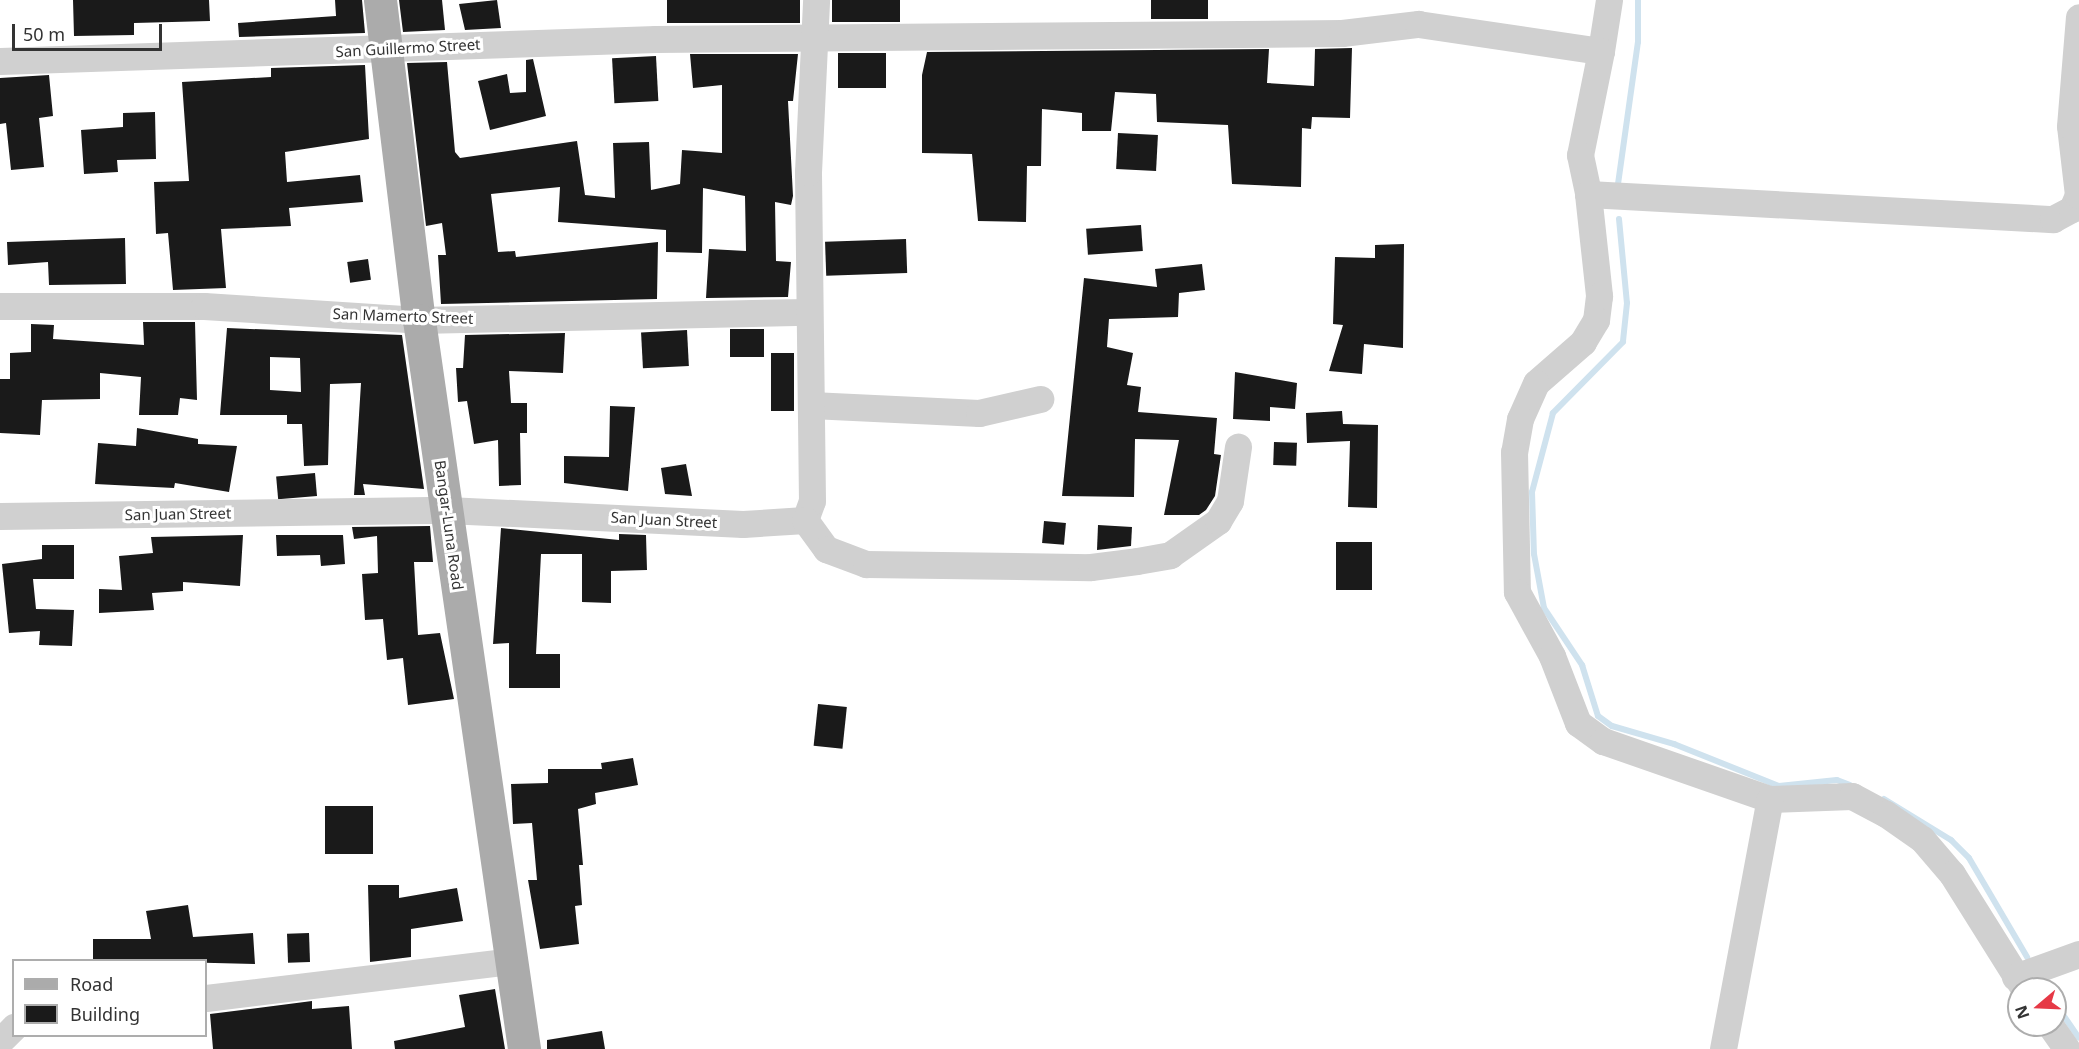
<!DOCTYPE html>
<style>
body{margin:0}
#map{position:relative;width:2079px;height:1049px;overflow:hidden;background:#fff;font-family:"Noto Sans",sans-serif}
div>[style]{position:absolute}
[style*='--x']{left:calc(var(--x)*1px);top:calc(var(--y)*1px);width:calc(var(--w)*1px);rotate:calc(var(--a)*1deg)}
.stream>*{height:6px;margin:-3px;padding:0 3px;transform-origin:3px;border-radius:3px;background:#cfe2ee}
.building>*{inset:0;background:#1a1a1a;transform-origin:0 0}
.minor>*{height:27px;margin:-13.5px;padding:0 13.5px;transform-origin:13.5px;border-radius:13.5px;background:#d0d0d0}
.major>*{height:33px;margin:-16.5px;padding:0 16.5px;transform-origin:16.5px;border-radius:16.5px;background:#ababab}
span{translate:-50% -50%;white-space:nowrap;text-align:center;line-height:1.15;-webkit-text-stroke:6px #fff;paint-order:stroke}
.street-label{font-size:15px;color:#333}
.legend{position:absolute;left:12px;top:959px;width:195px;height:78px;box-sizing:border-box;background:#fff;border:2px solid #adadad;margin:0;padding:8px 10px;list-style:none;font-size:18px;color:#333}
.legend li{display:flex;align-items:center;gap:12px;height:30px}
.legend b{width:30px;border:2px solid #adadad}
.north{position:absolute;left:2007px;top:977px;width:60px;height:60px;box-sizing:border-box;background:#fff;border:2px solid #adadad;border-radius:50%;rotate:251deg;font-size:16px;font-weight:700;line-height:24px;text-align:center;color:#333}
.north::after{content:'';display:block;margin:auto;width:21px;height:27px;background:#e63946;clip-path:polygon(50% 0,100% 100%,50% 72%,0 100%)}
.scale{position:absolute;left:12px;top:24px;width:150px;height:27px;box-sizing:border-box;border:3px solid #333;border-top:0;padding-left:8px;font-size:18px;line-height:21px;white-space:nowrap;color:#333;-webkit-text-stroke:4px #fff;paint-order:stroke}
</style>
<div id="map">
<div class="stream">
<div style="--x:1618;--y:184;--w:143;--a:-82"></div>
<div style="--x:1638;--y:42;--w:42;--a:-90"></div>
<div style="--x:1619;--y:219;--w:84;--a:84.6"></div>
<div style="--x:1627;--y:303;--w:39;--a:96"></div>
<div style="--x:1623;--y:342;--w:100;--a:134.6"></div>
<div style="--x:1553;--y:413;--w:82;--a:104.9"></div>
<div style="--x:1532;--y:492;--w:62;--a:88.2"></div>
<div style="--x:1534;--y:554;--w:55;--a:79.5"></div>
<div style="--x:1544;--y:608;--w:69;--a:56.3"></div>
<div style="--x:1582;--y:665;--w:53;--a:72.6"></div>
<div style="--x:1598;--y:716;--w:17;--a:36"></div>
<div style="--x:1612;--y:726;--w:65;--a:16.2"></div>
<div style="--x:1674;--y:744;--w:113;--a:21.8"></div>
<div style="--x:1779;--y:786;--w:58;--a:-5.9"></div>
<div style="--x:1837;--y:780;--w:14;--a:21"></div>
<div style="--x:1884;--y:799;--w:79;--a:31.5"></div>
<div style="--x:1951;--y:840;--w:25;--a:45"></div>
<div style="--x:1969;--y:858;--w:115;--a:59.6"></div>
<div style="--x:2042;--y:982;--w:9;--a:54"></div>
<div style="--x:2055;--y:1003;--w:42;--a:55.6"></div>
</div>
<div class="building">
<div style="clip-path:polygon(73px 0,209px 0,210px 21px,134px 23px,134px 35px,74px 36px)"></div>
<div style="clip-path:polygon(335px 0,362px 0,365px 33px,239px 37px,238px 23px,336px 16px)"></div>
<div style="clip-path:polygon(399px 0,442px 0,445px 30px,403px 32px)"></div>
<div style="clip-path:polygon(497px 0,501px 28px,465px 30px,459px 4px)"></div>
<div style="left:667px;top:0;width:133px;height:23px"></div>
<div style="left:832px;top:0;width:68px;height:22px"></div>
<div style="left:1151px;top:0;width:57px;height:19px"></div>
<div style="clip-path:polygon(1352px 48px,1350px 118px,1312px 117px,1311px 129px,1302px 128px,1301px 187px,1232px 184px,1228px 125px,1157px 122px,1156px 94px,1115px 92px,1111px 131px,1082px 131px,1082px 113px,1042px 109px,1041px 166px,1027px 166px,1026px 222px,978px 221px,972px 154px,922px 153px,922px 75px,927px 52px,1269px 49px,1267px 83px,1314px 86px,1315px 49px)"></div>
<div style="left:838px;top:53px;width:48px;height:35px"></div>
<div style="clip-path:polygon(690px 54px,798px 54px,793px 101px,788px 101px,793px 196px,791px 205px,775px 202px,776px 261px,791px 262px,788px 297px,706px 298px,709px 249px,746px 251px,745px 196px,703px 188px,702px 253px,666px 252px,666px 230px,558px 222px,560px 187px,491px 194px,498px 252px,515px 251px,516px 257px,658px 242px,657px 299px,441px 304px,438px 255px,446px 255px,442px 223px,426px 226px,407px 63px,447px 62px,455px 152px,460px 158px,577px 141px,585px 195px,615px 198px,613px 143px,649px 142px,651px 190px,680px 184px,682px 150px,722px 153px,722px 85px,693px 88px)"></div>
<div style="left:656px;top:56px;width:45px;height:44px;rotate:87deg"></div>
<div style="clip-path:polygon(533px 59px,546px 116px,490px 130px,478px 81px,507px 74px,510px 93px,526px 92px,526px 60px)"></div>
<div style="clip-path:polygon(365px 65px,369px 139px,285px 152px,287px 182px,360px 175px,363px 202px,289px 208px,291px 226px,221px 229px,226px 288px,173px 290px,168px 233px,156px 234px,154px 182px,189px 181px,182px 82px,271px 77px,271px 68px)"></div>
<div style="clip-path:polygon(49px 75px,53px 116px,39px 118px,44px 167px,11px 170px,6px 123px,0 124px,0 78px)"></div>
<div style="clip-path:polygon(155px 112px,156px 159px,117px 160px,118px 172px,84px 174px,81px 130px,123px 127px,123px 113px)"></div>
<div style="left:1118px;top:133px;width:40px;height:36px;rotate:3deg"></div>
<div style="left:1141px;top:225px;width:26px;height:55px;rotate:86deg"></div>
<div style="clip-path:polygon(125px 238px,126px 284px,49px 285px,48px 262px,8px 265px,7px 242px)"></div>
<div style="left:906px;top:239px;width:34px;height:81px;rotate:88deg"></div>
<div style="clip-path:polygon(1404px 244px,1403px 348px,1364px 344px,1362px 374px,1329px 371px,1343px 325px,1333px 324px,1335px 257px,1375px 258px,1375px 245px)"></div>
<div style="left:368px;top:259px;width:21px;height:21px;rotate:82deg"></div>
<div style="clip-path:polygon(1202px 264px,1205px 290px,1179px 293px,1178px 317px,1109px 319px,1107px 347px,1133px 353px,1127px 385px,1141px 387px,1138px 412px,1217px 418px,1214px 454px,1221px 455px,1215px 496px,1206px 510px,1199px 515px,1164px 515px,1179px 440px,1135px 439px,1134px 497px,1062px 496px,1084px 278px,1157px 287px,1155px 269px)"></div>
<div style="clip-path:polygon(143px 322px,195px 322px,197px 400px,180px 398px,178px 415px,139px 415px,141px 377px,100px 373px,100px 399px,42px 400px,40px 435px,0 433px,0 379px,10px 379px,10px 353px,31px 352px,31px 324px,54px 325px,53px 339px,144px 345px)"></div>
<div style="clip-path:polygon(evenodd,227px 328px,402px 335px,424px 489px,363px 484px,365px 495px,354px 495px,361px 383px,330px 384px,328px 465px,304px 466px,302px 424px,287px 424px,287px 415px,220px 415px,227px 328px,270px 357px,300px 358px,301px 392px,270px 390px,270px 357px)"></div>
<div style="left:730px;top:329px;width:34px;height:28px"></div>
<div style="left:687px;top:330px;width:36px;height:46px;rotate:87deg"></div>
<div style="clip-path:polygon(565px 333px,563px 373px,509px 371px,511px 403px,527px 403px,527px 433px,520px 433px,521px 485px,499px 486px,498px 440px,474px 444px,467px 401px,458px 402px,456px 368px,463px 368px,465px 335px)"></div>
<div style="left:771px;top:353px;width:23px;height:58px"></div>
<div style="clip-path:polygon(1235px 372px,1297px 383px,1295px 409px,1270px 407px,1270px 421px,1233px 419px)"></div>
<div style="clip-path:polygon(610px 406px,635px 407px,628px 491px,564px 483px,564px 456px,609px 457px)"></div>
<div style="clip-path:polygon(1342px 411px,1343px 424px,1378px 425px,1377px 508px,1348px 507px,1350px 441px,1307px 443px,1306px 413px)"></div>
<div style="clip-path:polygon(137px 428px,198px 439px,198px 444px,237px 446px,229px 492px,175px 483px,174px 488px,95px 484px,98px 443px,136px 446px)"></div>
<div style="left:1274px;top:442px;width:23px;height:23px;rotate:2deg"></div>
<div style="clip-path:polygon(686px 464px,692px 496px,665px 494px,661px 468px)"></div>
<div style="left:315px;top:473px;width:23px;height:39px;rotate:85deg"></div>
<div style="left:1044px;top:521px;width:22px;height:22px;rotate:5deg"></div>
<div style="clip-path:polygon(1098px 525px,1132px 527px,1131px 546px,1097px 550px)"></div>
<div style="clip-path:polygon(430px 526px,433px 562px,414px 562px,418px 635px,440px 633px,454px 699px,408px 705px,403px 658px,387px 660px,383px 619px,365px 620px,362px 574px,378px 573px,377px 536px,354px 539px,352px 527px)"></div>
<div style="clip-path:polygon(501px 528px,619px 540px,619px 534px,646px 535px,647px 570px,611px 571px,611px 603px,582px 602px,582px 554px,541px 554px,536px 654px,560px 654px,560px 688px,509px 688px,509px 643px,493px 644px)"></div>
<div style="clip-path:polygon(243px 535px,240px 586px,183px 582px,183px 591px,152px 593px,154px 610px,99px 613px,99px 589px,122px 590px,119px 556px,153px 553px,151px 537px)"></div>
<div style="clip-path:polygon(276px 535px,343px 535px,345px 564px,321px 566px,320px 555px,277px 556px)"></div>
<div style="left:1336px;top:542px;width:36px;height:48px"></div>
<div style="clip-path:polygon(42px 545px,74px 545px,74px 579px,33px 579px,36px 609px,74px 610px,72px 646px,39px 645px,40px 631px,9px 633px,2px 564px,42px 559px)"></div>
<div style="left:818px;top:704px;width:29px;height:42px;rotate:6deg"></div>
<div style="clip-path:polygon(633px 758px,638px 785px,595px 793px,596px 804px,578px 809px,583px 865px,579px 865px,582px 905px,575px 906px,579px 944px,540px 949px,528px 880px,537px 880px,532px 823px,513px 824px,511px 784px,548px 783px,548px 769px,602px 769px,601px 763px)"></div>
<div style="left:373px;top:806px;width:48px;height:48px;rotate:90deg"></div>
<div style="clip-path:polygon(368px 885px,399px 885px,399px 898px,457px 888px,463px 921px,411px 929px,411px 957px,370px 962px)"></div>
<div style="clip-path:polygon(188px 905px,193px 937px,253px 933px,255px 964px,93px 960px,93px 939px,151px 939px,146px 911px)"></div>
<div style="left:309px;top:933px;width:29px;height:22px;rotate:88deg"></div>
<div style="clip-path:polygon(495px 989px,505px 1049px,395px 1049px,394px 1041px,465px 1027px,459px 995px)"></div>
<div style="clip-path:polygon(312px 1001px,312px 1009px,349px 1006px,352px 1049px,213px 1049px,210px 1014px)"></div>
<div style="clip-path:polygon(602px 1031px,605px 1049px,547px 1049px,547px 1040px)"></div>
</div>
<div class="minor">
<div style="--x:1601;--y:51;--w:52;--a:-81.1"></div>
<div style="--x:0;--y:61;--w:656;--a:-1.92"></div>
<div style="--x:656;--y:39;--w:686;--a:-0.5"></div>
<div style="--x:1342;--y:33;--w:77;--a:-6.8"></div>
<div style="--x:1418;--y:24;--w:185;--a:8.4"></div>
<div style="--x:1601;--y:51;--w:106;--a:101.4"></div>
<div style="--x:1580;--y:155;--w:40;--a:78"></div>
<div style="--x:1588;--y:194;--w:466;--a:3.1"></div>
<div style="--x:2053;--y:219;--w:21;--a:-28"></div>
<div style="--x:2072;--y:209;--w:15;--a:-67"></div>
<div style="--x:2078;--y:195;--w:69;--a:-96.6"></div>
<div style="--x:2070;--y:126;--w:109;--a:-85.3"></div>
<div style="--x:1588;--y:194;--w:103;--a:83.8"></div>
<div style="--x:1599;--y:296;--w:24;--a:97"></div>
<div style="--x:1596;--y:320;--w:26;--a:121"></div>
<div style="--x:1583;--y:342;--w:62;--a:138.9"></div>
<div style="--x:1536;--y:383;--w:39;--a:114"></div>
<div style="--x:1520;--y:419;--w:34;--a:100"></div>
<div style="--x:1514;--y:452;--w:140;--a:88.8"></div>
<div style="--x:1517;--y:592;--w:73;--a:61.3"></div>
<div style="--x:1552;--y:656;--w:72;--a:68.8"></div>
<div style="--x:1578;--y:723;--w:31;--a:36"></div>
<div style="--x:1603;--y:741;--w:177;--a:19.2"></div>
<div style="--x:1770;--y:799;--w:82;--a:-2.1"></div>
<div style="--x:1852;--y:796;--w:38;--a:28"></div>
<div style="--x:1886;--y:814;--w:44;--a:34.8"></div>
<div style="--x:1922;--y:839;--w:46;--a:49.4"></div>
<div style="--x:1952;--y:874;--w:136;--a:57.9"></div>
<div style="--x:0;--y:306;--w:204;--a:0"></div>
<div style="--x:204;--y:306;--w:215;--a:3.7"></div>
<div style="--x:419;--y:320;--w:388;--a:-1.2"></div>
<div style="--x:811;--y:405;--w:168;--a:2.7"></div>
<div style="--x:979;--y:413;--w:63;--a:-12.9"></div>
<div style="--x:0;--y:516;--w:447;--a:-0.8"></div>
<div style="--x:447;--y:510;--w:296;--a:2.7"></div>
<div style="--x:743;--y:524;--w:62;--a:-3.7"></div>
<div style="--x:805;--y:520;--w:20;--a:-70"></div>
<div style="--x:812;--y:501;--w:329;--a:-90.7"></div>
<div style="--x:808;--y:172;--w:172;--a:-87.3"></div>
<div style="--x:805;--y:520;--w:36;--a:54"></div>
<div style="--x:826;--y:549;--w:43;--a:20.6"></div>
<div style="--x:866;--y:564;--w:225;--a:0.8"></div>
<div style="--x:1091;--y:567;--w:46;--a:-7.4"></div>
<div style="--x:1137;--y:561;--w:34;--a:-10"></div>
<div style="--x:1170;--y:555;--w:59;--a:-35.3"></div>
<div style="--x:1218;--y:521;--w:23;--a:-59"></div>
<div style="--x:1230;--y:501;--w:55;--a:-81.6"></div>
<div style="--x:2015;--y:977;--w:68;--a:-19.8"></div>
<div style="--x:206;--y:998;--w:309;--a:-6.9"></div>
<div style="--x:2050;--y:1025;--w:29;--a:55"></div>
<div style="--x:0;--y:1041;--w:20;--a:-45"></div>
<div style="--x:1723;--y:1049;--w:254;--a:-79.4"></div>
</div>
<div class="major">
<div style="--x:380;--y:0;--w:322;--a:83.1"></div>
<div style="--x:419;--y:320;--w:737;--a:81.8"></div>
</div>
<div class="street-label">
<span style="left:408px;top:48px;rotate:-3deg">San Guillermo Street</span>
<span style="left:403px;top:316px;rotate:2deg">San Mamerto Street</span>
<span style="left:178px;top:514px;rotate:-1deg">San Juan Street</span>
<span style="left:664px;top:520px;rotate:3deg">San Juan Street</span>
<span style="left:449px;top:525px;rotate:82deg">Bangar-Luna Road</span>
</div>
<ul class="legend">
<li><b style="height:8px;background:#ababab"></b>Road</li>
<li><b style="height:16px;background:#1a1a1a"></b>Building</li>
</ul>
<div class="north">N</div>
<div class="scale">50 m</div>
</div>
